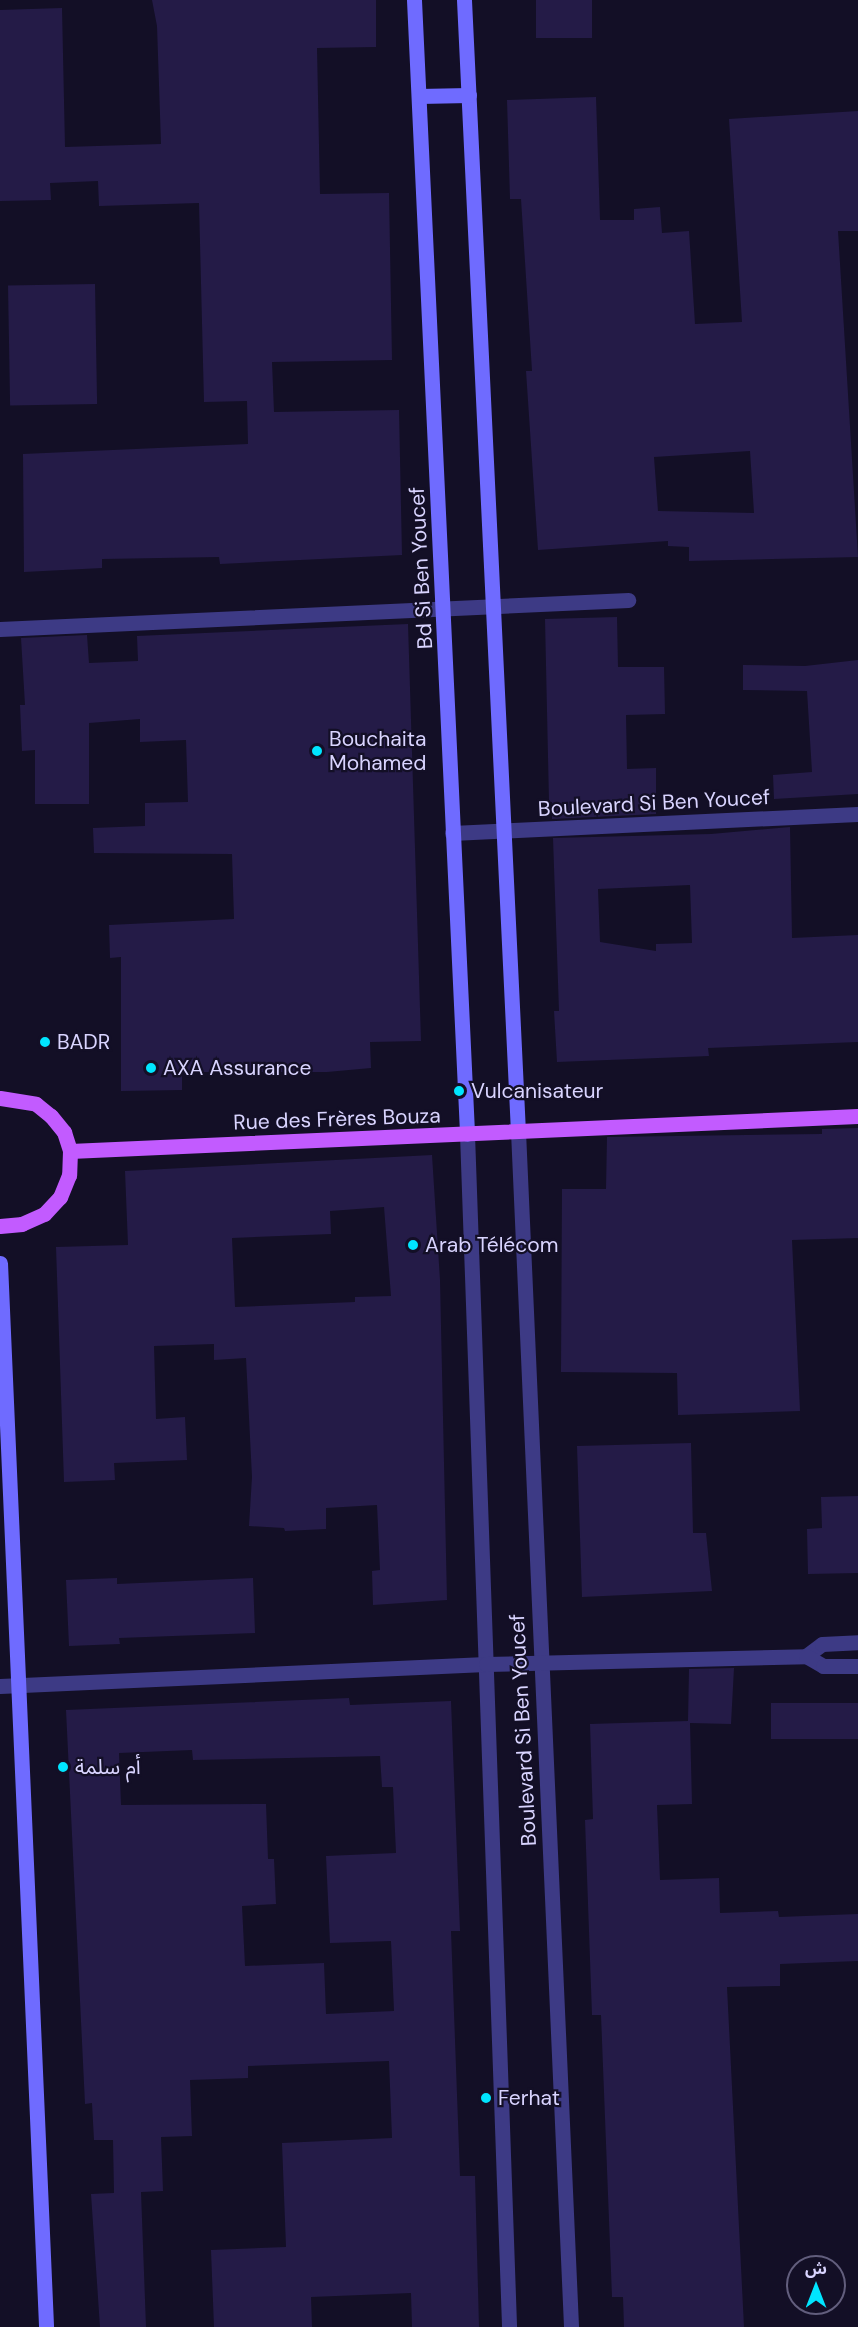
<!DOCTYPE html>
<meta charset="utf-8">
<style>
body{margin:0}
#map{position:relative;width:858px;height:2327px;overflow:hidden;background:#130f26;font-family:"DM Sans","Noto Sans Arabic",sans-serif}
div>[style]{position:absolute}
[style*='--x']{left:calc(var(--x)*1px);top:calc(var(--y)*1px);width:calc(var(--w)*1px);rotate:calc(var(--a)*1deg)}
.building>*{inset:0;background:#241b47;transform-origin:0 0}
.street>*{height:15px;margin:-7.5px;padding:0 7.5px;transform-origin:7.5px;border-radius:7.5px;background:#3d3a85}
.secondary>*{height:15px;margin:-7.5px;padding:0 7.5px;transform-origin:7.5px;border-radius:7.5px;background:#6f6bff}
.primary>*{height:15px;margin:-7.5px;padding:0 7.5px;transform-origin:7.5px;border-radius:7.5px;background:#c25bff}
.dots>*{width:16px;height:16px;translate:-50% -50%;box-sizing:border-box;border:3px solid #130f26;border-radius:50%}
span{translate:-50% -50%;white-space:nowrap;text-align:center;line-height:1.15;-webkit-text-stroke:4.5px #130f26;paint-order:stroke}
.street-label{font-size:21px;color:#d9d4ff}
.poi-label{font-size:21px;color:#d9d4ff}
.left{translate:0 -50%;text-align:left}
.north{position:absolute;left:786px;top:2255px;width:60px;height:60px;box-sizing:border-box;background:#130f26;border:2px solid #625e7d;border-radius:50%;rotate:0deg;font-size:16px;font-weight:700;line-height:24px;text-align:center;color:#d9d4ff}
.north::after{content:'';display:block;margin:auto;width:21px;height:27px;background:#00e5ff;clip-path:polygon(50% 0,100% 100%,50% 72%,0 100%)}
</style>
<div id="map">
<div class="building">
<div style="clip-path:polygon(152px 0,376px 0,376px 47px,317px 48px,320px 194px,389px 193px,392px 360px,272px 362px,274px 412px,399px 410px,402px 555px,220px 564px,219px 557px,102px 559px,102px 568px,24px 572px,23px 454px,248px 444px,247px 401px,204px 402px,199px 203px,99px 206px,98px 181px,50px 183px,51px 200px,0 201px,0 10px,62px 8px,65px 147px,161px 144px,157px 26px)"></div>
<div style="left:536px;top:0;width:56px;height:38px"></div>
<div style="clip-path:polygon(evenodd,596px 97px,600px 220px,634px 220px,634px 209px,660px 207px,662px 233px,689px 231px,695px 324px,742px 322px,729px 119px,858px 111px,858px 231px,838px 231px,858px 557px,689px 561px,689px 547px,668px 546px,668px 541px,538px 550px,526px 371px,532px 371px,521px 199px,510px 199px,507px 100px,596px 97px,750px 451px,754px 513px,658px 511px,654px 457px,750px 451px)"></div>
<div style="left:95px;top:284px;width:120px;height:87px;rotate:89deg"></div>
<div style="clip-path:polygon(617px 617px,618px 667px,664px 667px,665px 714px,626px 715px,627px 769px,656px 768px,656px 814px,552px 819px,552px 802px,549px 802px,545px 619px)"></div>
<div style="clip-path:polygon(408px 624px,421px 1041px,370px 1042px,371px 1068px,327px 1072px,182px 1072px,182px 1090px,121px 1091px,121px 957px,110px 958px,109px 925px,234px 919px,232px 854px,94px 853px,93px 828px,145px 826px,145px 803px,188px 802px,186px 740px,140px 742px,140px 719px,89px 723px,89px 804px,35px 804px,35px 750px,22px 751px,20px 705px,25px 705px,21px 638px,87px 635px,89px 663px,138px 661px,137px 636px)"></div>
<div style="clip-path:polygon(858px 660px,858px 794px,774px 799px,773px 775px,812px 772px,807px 691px,743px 690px,743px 665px,805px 666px)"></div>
<div style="clip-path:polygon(evenodd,790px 827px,792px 938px,858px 935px,858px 1042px,708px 1048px,709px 1056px,557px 1062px,554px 1011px,559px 1011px,553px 838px,711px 834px,790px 827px,690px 885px,692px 943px,656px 944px,656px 951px,600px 942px,598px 889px,690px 885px)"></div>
<div style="clip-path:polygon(858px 1128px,858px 1238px,792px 1240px,800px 1411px,678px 1415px,677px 1373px,561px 1372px,562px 1189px,606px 1189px,607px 1137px,822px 1134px,822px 1129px)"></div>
<div style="clip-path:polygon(evenodd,432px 1155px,440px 1280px,447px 1600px,373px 1605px,372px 1571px,380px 1570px,377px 1505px,326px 1508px,326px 1529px,285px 1531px,284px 1528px,249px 1526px,252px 1477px,246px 1358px,214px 1360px,214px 1344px,154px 1346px,156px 1419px,185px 1417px,187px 1460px,114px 1463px,115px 1480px,64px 1482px,56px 1247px,128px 1245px,125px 1171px,432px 1155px,384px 1207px,391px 1296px,355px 1297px,355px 1302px,235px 1307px,232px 1238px,331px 1234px,330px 1211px,384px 1207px)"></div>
<div style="clip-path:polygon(691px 1443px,693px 1533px,706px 1533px,712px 1591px,582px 1597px,577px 1446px)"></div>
<div style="clip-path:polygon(858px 1496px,858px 1573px,808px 1574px,807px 1529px,822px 1528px,821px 1497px)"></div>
<div style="clip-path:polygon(117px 1578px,117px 1584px,253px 1578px,255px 1633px,119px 1638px,120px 1644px,69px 1646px,66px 1580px)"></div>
<div style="clip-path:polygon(734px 1668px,731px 1724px,690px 1723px,692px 1804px,657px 1805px,660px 1880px,719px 1878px,720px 1913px,778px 1911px,779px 1917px,858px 1914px,858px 1961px,780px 1964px,780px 1986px,727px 1987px,744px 2327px,624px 2327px,623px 2297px,612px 2297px,601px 2015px,592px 2015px,585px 1820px,593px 1819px,590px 1724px,688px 1721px,689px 1669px)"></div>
<div style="clip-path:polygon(evenodd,349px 1698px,350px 1705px,451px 1701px,460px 1931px,451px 1931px,460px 2176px,475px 2176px,479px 2327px,412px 2327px,411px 2293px,311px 2297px,312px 2327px,214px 2327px,211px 2250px,286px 2247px,282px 2143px,392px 2138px,389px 2061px,248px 2066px,248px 2078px,190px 2080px,192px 2136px,161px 2137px,163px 2191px,141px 2192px,146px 2327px,100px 2327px,91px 2194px,114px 2193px,113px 2140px,94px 2140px,92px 2103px,85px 2104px,66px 1710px,349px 1698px,192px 1750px,193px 1760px,380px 1756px,382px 1787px,393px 1787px,396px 1853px,326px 1856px,330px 1943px,391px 1941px,394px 2011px,326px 2014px,324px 1963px,245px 1966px,242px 1906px,276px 1904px,274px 1859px,268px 1859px,266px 1804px,121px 1805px,119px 1753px,192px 1750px)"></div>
<div style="left:858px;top:1703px;width:36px;height:87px;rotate:90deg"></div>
</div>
<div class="street">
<div style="--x:0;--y:629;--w:629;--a:-2.64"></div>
<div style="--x:452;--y:833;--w:406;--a:-2.7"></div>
<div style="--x:518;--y:1131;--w:1197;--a:87.46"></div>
<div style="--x:467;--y:1134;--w:1194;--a:87.98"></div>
<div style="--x:806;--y:1656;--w:20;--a:-37"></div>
<div style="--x:822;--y:1644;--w:36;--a:-3"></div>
<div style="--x:0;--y:1686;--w:486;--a:-2.6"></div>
<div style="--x:486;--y:1664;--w:320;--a:-1.4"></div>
<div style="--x:806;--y:1656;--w:20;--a:30"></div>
<div style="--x:823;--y:1666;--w:35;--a:0"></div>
</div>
<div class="secondary">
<div style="--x:414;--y:0;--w:1135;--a:87.32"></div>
<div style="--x:464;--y:0;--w:1132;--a:87.27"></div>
<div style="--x:419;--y:96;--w:50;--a:-1.1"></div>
<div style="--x:0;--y:1263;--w:1065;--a:87.52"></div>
</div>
<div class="primary">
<div style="--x:0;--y:1098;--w:36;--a:9"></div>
<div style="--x:36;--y:1104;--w:19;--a:39"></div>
<div style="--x:51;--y:1116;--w:21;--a:51"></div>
<div style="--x:64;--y:1132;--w:20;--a:72"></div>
<div style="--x:70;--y:1151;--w:24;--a:92"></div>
<div style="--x:69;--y:1175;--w:24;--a:112"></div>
<div style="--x:60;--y:1197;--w:23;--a:133"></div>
<div style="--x:44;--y:1214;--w:24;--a:156"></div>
<div style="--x:22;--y:1224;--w:22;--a:175"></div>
<div style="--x:70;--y:1151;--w:789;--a:-2.54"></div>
</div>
<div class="dots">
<div style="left:317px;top:751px;background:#00e5ff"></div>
<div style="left:45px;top:1042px;background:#00e5ff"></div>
<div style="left:151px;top:1068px;background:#00e5ff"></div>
<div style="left:459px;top:1091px;background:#00e5ff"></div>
<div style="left:413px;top:1245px;background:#00e5ff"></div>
<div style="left:63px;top:1767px;background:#00e5ff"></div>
<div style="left:486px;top:2098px;background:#00e5ff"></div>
</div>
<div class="street-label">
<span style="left:421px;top:568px;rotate:-93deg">Bd Si Ben Youcef</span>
<span style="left:654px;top:803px;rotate:-3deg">Boulevard Si Ben Youcef</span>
<span style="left:337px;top:1119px;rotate:-2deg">Rue des Frères Bouza</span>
<span style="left:523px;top:1730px;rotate:-93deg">Boulevard Si Ben Youcef</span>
</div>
<div class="poi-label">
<span class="left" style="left:329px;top:751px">Bouchaita<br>Mohamed</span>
<span class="left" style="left:57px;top:1042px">BADR</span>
<span class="left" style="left:163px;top:1068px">AXA Assurance</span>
<span class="left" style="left:471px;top:1091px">Vulcanisateur</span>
<span class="left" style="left:425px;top:1245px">Arab Télécom</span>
<span class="left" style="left:75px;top:1767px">أم سلمة</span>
<span class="left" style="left:498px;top:2098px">Ferhat</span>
</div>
<div class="north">ش</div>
</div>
